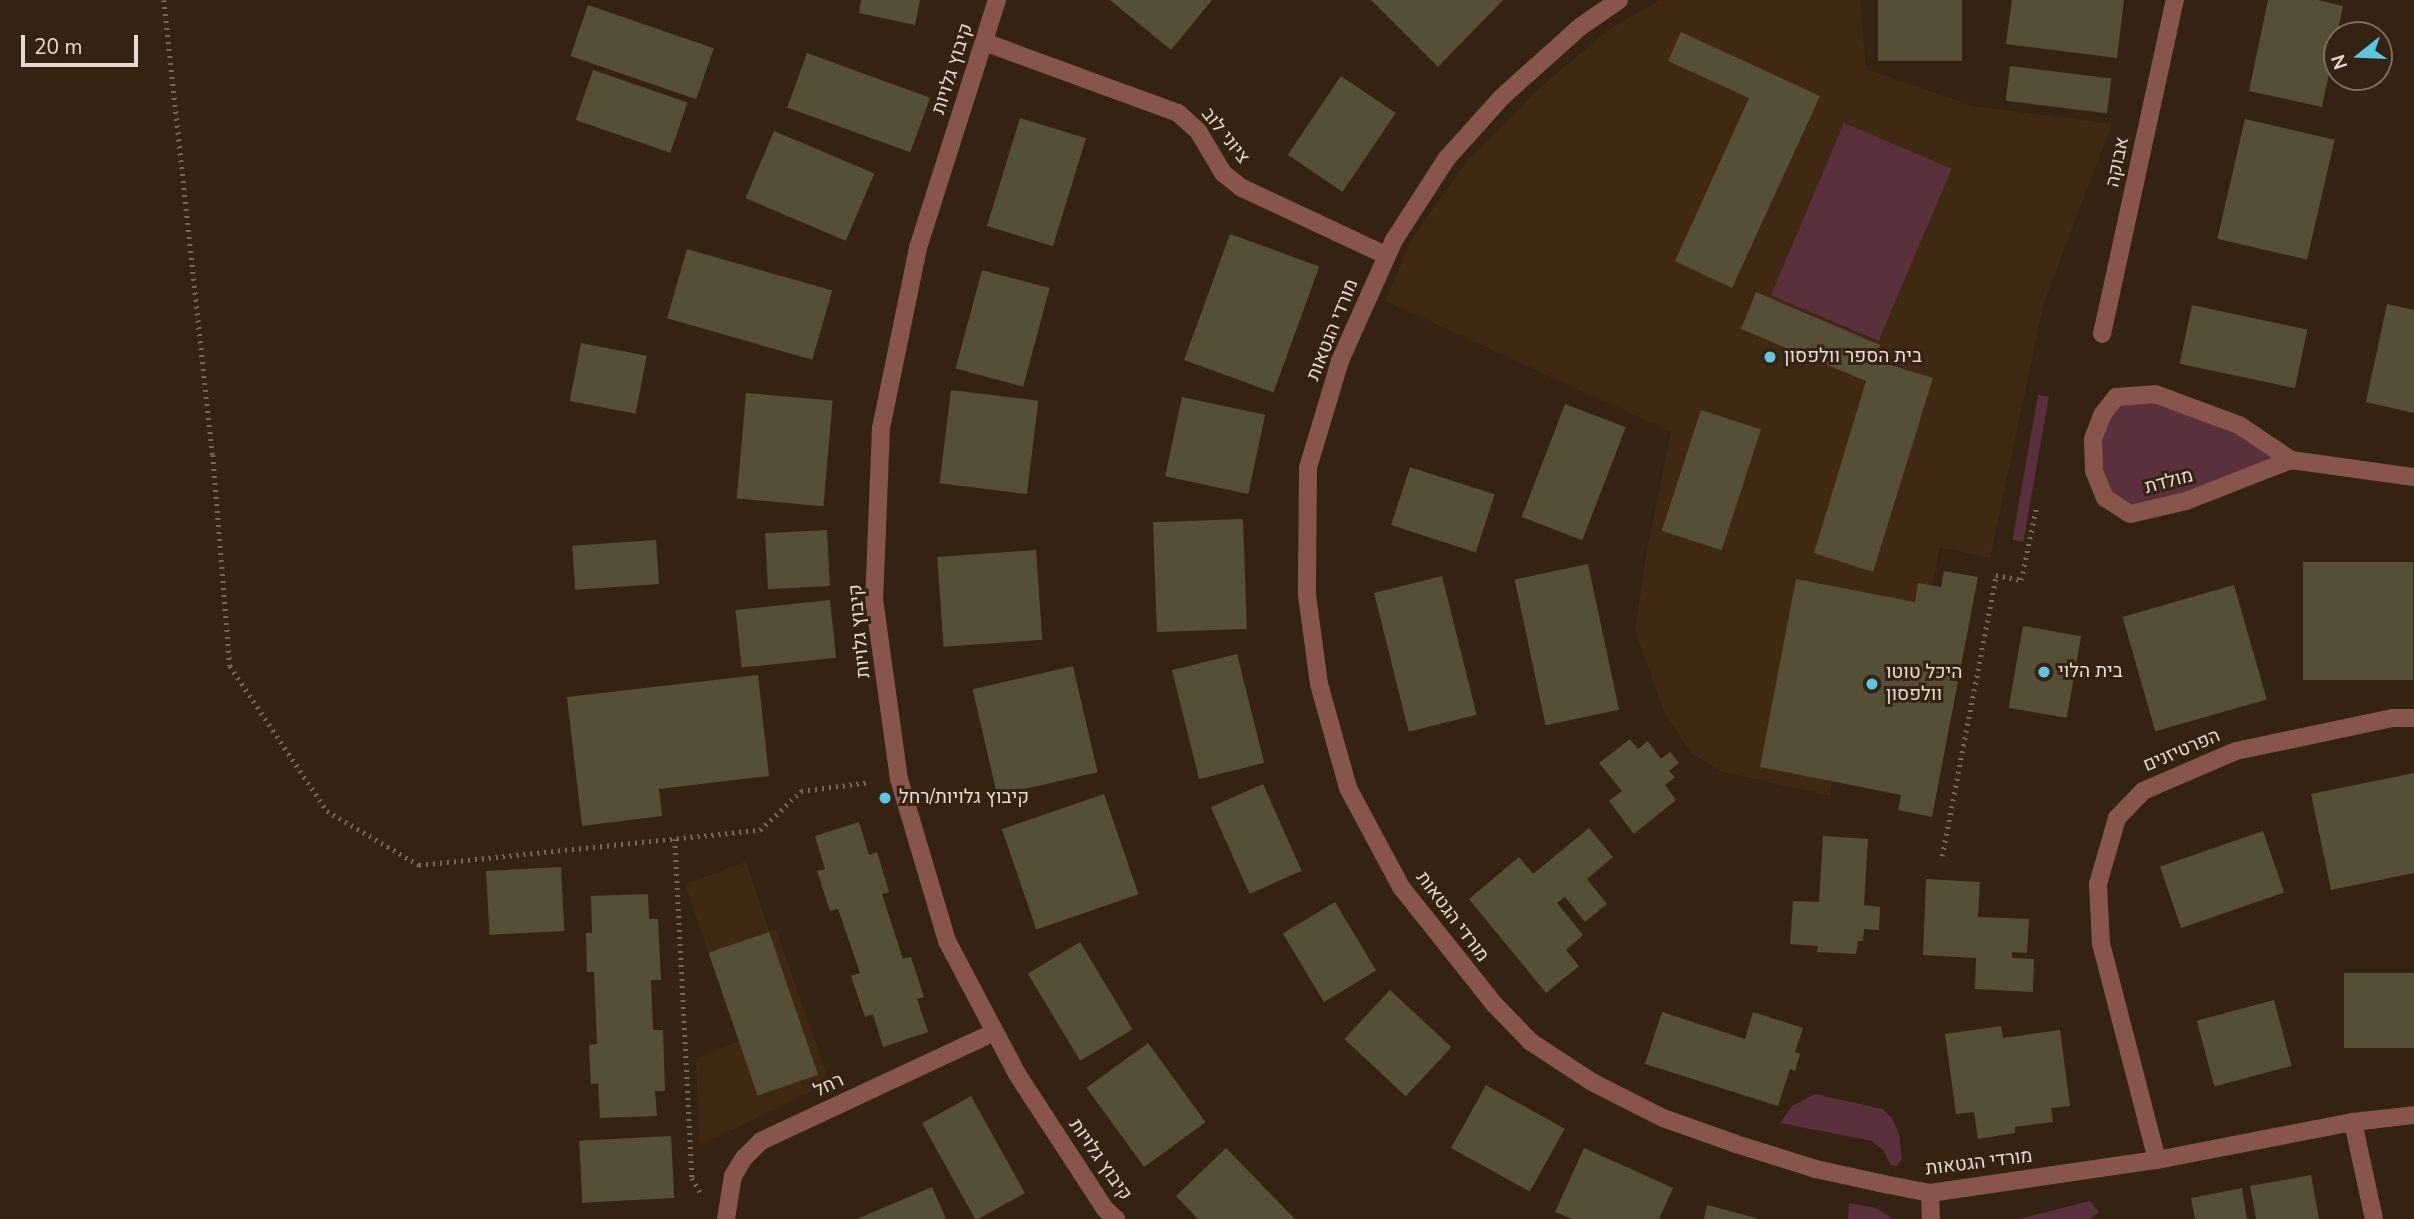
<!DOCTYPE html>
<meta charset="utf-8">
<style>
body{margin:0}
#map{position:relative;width:2414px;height:1219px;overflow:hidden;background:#342312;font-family:"Nunito Sans",Heebo,sans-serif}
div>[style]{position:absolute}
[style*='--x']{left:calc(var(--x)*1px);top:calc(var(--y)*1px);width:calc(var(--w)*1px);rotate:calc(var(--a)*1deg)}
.built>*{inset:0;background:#402913}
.green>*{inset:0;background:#5a303d;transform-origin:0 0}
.building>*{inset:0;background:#564f37;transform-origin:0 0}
.path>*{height:4.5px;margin-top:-2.25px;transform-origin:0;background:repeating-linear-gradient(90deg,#766758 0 2px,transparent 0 7px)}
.street>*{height:18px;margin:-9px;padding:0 9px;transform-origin:9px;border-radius:9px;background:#87554b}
.dots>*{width:19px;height:19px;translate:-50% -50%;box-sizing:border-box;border:4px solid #342312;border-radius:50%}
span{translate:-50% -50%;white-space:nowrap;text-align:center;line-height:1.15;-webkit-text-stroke:6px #342312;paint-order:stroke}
.street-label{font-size:19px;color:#e6dad0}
.poi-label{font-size:19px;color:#e6dad0}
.left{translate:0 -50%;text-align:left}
.north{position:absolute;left:2323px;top:21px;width:70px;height:70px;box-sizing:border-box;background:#342312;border:2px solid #7b6c5e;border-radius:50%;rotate:252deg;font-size:19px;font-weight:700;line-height:28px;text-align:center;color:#e6dad0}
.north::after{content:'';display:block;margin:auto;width:24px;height:32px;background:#58c9e3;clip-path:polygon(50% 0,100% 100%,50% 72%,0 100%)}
.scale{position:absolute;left:21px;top:35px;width:117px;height:32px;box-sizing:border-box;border:4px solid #e6dad0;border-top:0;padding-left:9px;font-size:21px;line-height:24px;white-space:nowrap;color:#e6dad0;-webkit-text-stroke:5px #342312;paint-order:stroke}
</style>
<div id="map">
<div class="built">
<div style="clip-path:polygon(1660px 0,1860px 0,1866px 69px,1973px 106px,2112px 124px,2044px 302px,1990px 558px,1940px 547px,1932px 586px,1915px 602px,1796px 579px,1761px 767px,1832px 781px,1830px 796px,1723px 772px,1692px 754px,1665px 714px,1635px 630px,1647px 550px,1671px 432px,1385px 301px,1412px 239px,1465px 163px,1536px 91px,1608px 30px)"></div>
<div style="clip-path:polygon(746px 862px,769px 931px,776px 930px,830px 1083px,700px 1145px,696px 1058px,739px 1041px,685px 884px)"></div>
</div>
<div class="green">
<div style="left:1844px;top:123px;width:117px;height:187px;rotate:23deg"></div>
<div style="clip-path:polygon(2155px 394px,2291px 460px,2130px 514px,2094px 471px,2102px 415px,2116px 397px)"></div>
<div style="left:2038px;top:395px;width:11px;height:147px;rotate:10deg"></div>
<div style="clip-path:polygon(1815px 1094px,1882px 1109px,1892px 1118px,1899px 1134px,1902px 1159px,1897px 1166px,1891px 1165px,1883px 1150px,1872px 1141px,1780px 1123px,1792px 1106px)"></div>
<div style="clip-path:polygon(2090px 1201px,2099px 1212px,2090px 1219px,2019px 1219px)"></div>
<div style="clip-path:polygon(1849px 1203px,1876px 1208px,1893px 1219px,1848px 1219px)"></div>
</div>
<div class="building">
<div style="clip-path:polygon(861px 0,920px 0,915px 25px,859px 13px)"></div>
<div style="clip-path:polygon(1110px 0,1212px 0,1171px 50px)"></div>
<div style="clip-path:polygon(1371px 0,1503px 0,1438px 67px)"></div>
<div style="left:1878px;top:0;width:84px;height:61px"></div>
<div style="clip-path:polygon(2012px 0,2124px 0,2117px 58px,2006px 44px)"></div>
<div style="clip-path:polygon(2268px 0,2318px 0,2343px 6px,2322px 107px,2249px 91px)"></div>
<div style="left:588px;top:5px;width:133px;height:54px;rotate:19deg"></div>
<div style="clip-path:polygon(1681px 32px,1820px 96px,1732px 288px,1675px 261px,1749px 98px,1668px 61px)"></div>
<div style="left:807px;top:53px;width:131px;height:58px;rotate:20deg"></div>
<div style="left:2010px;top:66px;width:102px;height:35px;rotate:7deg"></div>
<div style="left:593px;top:70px;width:100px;height:53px;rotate:19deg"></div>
<div style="left:1341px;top:76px;width:66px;height:95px;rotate:34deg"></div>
<div style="left:1020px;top:118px;width:69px;height:113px;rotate:17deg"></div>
<div style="left:2245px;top:119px;width:92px;height:123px;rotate:13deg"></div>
<div style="left:774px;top:131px;width:109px;height:73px;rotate:23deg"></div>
<div style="left:1230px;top:234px;width:95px;height:134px;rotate:20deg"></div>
<div style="left:687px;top:249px;width:151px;height:72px;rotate:16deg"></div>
<div style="left:982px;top:270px;width:70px;height:102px;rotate:15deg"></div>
<div style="clip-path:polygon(1756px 292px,1880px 345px,1874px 360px,1933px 378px,1873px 572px,1814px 553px,1866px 381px,1741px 329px)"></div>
<div style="clip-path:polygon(2387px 304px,2414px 310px,2414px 413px,2366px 402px)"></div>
<div style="left:2192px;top:305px;width:118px;height:60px;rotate:12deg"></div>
<div style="left:581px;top:343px;width:67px;height:59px;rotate:11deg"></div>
<div style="left:951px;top:390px;width:88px;height:94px;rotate:7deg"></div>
<div style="left:746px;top:393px;width:87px;height:106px;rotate:5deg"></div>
<div style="left:1182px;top:397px;width:85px;height:81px;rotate:12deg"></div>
<div style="left:1565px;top:404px;width:65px;height:121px;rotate:21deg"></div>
<div style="left:1701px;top:410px;width:63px;height:127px;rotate:18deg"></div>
<div style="left:1410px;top:467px;width:89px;height:61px;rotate:18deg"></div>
<div style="left:1243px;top:519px;width:110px;height:90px;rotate:88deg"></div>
<div style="left:827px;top:530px;width:56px;height:62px;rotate:87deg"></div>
<div style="left:656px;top:540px;width:44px;height:84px;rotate:86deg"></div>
<div style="left:1036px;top:550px;width:90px;height:99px;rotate:86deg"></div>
<div style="left:2413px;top:562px;width:118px;height:110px;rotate:90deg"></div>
<div style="left:1588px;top:564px;width:149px;height:75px;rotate:78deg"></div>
<div style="clip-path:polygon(1944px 571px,1978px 577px,1932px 817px,1898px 810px,1901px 795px,1760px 767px,1796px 579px,1915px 602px,1918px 583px,1941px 587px)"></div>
<div style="left:1442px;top:576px;width:143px;height:70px;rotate:76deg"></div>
<div style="left:2234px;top:585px;width:119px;height:116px;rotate:74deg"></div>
<div style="left:830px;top:600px;width:58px;height:95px;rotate:84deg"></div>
<div style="left:2023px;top:626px;width:59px;height:83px;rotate:10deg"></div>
<div style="left:1237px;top:654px;width:112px;height:67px;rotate:76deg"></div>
<div style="left:1073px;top:666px;width:109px;height:103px;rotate:77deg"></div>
<div style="clip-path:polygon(758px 675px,769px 776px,659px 789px,662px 816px,582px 826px,567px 697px)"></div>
<div style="clip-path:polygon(1630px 739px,1638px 749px,1648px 741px,1661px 759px,1670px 752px,1679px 763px,1669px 771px,1675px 777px,1665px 785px,1676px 800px,1634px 834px,1609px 801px,1622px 791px,1599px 763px)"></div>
<div style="clip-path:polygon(2414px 773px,2414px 873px,2331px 890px,2311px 794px)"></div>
<div style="left:1263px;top:784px;width:95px;height:57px;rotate:66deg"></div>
<div style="left:1104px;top:794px;width:106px;height:108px;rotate:71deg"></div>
<div style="clip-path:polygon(859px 822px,869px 855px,877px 852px,889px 892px,882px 894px,903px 959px,911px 957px,924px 997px,917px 999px,928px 1032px,883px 1047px,873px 1014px,865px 1017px,851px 976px,860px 973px,838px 909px,830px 911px,817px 871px,825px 869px,815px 836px)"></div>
<div style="clip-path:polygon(1589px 828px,1613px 857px,1587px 879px,1607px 904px,1585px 922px,1565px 897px,1557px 903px,1583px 935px,1566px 950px,1579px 966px,1546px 993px,1469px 899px,1519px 857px,1533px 874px)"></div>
<div style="left:2263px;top:831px;width:65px;height:109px;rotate:71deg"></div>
<div style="clip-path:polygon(1823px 836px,1868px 839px,1864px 905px,1880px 907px,1879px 930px,1864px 929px,1863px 941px,1858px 941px,1856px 954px,1817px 952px,1818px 946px,1790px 944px,1793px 901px,1819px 902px)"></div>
<div style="left:561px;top:867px;width:64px;height:75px;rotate:87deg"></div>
<div style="clip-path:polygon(1926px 879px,1980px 882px,1978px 917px,2029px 919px,2027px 953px,2012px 952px,2012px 958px,2034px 959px,2033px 992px,1975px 989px,1976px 958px,1923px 955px)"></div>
<div style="clip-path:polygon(648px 894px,649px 919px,658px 919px,661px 980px,651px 980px,653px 1030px,663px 1030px,665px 1091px,655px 1091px,657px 1116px,600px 1118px,598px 1083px,591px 1084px,589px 1045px,597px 1044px,594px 972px,587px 972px,586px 933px,592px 933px,591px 896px)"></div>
<div style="left:1335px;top:902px;width:80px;height:61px;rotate:59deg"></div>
<div style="left:769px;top:932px;width:151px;height:64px;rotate:71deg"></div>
<div style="left:1080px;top:942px;width:102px;height:61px;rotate:59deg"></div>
<div style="left:2414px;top:973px;width:75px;height:70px;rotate:90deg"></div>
<div style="left:1390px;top:990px;width:84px;height:67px;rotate:43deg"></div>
<div style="left:2274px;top:1000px;width:68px;height:80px;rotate:75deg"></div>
<div style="clip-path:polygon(1662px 1012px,1745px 1039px,1753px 1012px,1803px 1028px,1795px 1052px,1800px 1054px,1795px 1071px,1790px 1069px,1778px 1106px,1645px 1064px)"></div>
<div style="clip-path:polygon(2001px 1026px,2003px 1038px,2060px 1030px,2070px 1106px,2051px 1108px,2053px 1122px,2015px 1127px,2015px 1133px,1978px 1139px,1974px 1112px,1956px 1114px,1945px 1034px)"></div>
<div style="left:1148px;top:1043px;width:98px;height:76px;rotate:54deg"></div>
<div style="left:1486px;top:1085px;width:90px;height:72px;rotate:29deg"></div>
<div style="left:971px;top:1096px;width:111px;height:56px;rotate:61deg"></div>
<div style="left:671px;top:1136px;width:62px;height:92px;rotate:87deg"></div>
<div style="clip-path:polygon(1226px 1148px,1295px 1219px,1198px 1219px,1176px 1196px)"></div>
<div style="clip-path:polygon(1584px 1148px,1673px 1188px,1659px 1219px,1572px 1219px,1555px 1212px)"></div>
<div style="clip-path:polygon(2311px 1175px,2319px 1219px,2256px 1219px,2250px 1186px)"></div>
<div style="clip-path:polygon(932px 1187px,946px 1219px,857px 1219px)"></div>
<div style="clip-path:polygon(2242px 1188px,2247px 1219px,2195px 1219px,2191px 1198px)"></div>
<div style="clip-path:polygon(1707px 1205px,1756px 1218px,1756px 1219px,1704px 1219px)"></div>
</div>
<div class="path">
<div style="--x:164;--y:0;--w:458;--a:83.9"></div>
<div style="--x:213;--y:455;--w:212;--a:85.4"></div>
<div style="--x:230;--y:666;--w:174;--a:56.2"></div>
<div style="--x:327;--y:811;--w:107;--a:30.4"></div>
<div style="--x:419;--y:865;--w:343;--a:-5.9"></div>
<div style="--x:760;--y:830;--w:57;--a:-43.6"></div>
<div style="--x:801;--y:791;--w:70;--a:-7.4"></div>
<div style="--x:675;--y:839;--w:339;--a:87.1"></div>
<div style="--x:692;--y:1178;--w:16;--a:60"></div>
<div style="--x:1942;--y:856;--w:286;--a:-79.1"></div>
<div style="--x:1996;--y:575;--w:25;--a:11"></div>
<div style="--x:2021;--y:580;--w:73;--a:-78.1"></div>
</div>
<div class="street">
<div style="--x:997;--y:0;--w:260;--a:107.7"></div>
<div style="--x:918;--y:248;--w:184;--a:101.6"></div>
<div style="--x:881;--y:428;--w:171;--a:92.3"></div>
<div style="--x:874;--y:599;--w:182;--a:82.1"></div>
<div style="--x:899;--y:779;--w:169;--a:73.5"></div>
<div style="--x:947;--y:941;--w:150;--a:62.2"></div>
<div style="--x:1017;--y:1074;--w:161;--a:56.9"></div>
<div style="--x:1105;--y:1209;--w:15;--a:42"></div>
<div style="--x:1619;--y:0;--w:47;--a:145.3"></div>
<div style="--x:1580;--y:27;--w:105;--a:138.1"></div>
<div style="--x:1502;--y:97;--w:82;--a:132"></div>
<div style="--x:1447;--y:158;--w:98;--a:122.9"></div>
<div style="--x:1394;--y:240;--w:133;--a:114.1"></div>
<div style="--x:1340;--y:361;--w:112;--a:106.7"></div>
<div style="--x:1308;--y:468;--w:127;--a:90.5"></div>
<div style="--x:1307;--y:595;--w:90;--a:82.3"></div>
<div style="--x:1319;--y:684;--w:108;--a:74.4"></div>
<div style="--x:1348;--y:788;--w:112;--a:61.8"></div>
<div style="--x:1401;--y:887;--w:151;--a:51.5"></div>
<div style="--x:1495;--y:1005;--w:52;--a:45.8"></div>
<div style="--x:1531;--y:1042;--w:73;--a:33.3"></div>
<div style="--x:1592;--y:1082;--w:80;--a:26.9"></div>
<div style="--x:1663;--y:1118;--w:77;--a:19.6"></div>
<div style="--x:1736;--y:1144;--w:84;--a:17.4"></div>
<div style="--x:1816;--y:1169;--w:65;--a:12.5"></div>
<div style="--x:1879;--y:1183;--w:52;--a:11.1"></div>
<div style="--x:1930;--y:1193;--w:229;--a:-8.3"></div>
<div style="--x:2157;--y:1160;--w:200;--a:-11"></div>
<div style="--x:2353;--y:1122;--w:61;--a:-6.5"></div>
<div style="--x:984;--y:42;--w:207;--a:20.1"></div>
<div style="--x:1178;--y:113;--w:27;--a:42"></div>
<div style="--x:1198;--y:131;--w:49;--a:59.2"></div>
<div style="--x:1223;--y:173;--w:22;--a:39"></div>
<div style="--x:1240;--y:187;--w:162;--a:25.1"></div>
<div style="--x:2102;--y:334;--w:342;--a:-77.7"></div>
<div style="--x:2291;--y:460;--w:113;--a:158.7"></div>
<div style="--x:2186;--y:501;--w:57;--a:166.9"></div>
<div style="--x:2130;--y:514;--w:30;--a:-147"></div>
<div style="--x:2105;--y:498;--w:29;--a:-112"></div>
<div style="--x:2094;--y:471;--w:32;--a:-92"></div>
<div style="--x:2093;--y:439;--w:26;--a:-69"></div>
<div style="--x:2102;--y:415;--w:23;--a:-52"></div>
<div style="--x:2116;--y:397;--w:39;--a:-4"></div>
<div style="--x:2155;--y:394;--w:90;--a:20.3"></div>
<div style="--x:2239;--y:425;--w:63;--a:33.9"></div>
<div style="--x:2291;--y:460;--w:124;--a:7.9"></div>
<div style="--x:2353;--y:1122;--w:99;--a:77.8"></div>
<div style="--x:2157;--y:1160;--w:223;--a:-104.5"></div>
<div style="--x:2101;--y:944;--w:60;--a:-92.9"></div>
<div style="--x:2098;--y:884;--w:69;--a:-73.9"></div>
<div style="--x:2117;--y:818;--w:37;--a:-46"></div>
<div style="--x:2143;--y:791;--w:101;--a:-23.3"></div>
<div style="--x:2236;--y:751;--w:160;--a:-11.9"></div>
<div style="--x:2393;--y:718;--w:21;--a:0"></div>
<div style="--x:1930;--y:1193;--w:26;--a:88"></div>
<div style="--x:726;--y:1219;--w:44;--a:-80.8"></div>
<div style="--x:733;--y:1176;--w:21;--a:-59"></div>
<div style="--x:744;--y:1158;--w:24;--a:-45"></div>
<div style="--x:761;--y:1141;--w:258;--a:-25"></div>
</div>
<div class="dots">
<div style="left:1770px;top:357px;background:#58c9e3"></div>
<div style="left:2044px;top:672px;background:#58c9e3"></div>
<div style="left:1872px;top:684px;background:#58c9e3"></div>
<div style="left:885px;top:798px;background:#58c9e3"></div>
</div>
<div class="street-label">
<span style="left:953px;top:69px;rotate:-72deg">קיבוץ גלויות</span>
<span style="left:1225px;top:136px;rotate:52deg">ציוני לוב</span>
<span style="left:2118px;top:162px;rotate:-78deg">אבוקה</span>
<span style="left:1333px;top:330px;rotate:-68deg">מורדי הגטאות</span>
<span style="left:2169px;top:482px;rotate:-15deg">מולדת</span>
<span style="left:860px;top:631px;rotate:-95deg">קיבוץ גלויות</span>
<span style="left:2182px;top:751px;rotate:-23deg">הפרטיזנים</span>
<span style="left:1452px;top:917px;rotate:53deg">מורדי הגטאות</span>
<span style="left:829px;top:1086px;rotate:-25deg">רחל</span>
<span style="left:1100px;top:1160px;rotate:55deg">קיבוץ גלויות</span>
<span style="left:1979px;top:1163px;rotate:-7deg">מורדי הגטאות</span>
</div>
<div class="poi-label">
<span class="left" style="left:1784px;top:357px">בית הספר וולפסון</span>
<span class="left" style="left:2058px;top:672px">בית הלוי</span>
<span class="left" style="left:1886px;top:684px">היכל טוטו<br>וולפסון</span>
<span class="left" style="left:899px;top:798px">קיבוץ גלויות/רחל</span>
</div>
<div class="north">N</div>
<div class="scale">20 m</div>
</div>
